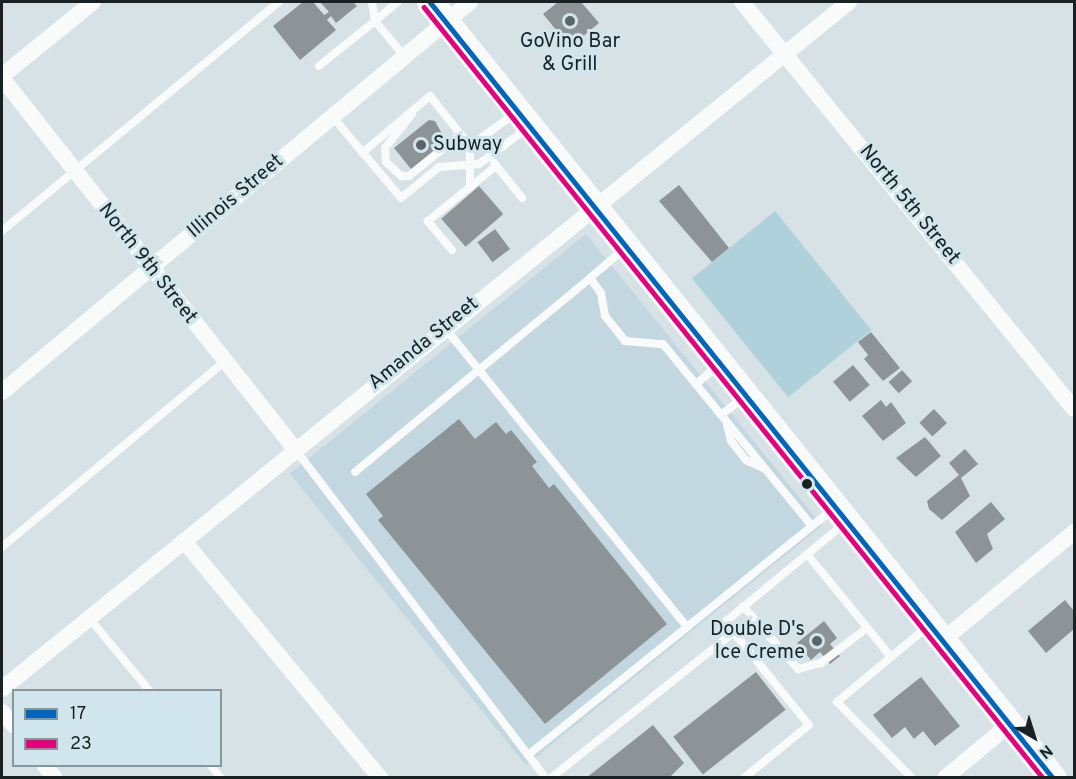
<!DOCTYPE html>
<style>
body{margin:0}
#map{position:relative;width:1076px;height:779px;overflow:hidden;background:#d6e2e6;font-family:Overpass,sans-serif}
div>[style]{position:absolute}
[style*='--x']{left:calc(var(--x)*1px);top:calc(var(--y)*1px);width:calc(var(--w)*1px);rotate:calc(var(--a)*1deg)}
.built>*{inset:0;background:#c2d7df;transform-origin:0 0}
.green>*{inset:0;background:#afd1db;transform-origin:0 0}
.building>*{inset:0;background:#8c9498;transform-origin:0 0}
.lane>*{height:8px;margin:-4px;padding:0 4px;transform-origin:4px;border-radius:4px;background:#f9fbfb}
.street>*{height:16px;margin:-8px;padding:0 8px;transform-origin:8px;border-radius:8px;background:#f9fbfb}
.primary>*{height:27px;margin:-13.5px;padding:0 13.5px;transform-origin:13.5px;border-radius:13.5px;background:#f9fbfb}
.bus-1>*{height:4.5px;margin:-2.25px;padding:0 2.25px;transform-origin:2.25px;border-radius:2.25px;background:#0065bd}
.bus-2>*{height:4.5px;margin:-2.25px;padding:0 2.25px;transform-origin:2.25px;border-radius:2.25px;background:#e5007d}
.dots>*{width:16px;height:16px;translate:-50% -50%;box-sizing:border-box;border:3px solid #d0e6ec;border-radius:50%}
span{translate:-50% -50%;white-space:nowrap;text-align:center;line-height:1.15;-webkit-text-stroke:6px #d0e6ec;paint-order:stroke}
.poi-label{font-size:20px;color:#192123}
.left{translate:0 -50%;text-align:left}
.right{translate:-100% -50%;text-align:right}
.street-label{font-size:20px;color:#192123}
.frame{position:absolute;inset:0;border:3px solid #192123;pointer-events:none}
.legend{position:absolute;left:12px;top:689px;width:210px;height:78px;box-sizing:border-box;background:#d0e6ec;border:2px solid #87979c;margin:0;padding:8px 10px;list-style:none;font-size:18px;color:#192123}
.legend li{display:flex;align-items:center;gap:12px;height:30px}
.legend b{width:30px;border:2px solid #87979c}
.north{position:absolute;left:1004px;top:707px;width:60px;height:60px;-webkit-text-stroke:4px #d0e6ec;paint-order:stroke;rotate:141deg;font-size:16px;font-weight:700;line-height:24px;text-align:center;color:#192123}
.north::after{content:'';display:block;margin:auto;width:21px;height:27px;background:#192123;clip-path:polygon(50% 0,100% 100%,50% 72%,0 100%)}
</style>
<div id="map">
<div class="built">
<div style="left:586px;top:234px;width:375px;height:381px;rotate:51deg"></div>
</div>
<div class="green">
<div style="left:775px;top:211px;width:153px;height:107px;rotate:51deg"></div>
</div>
<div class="building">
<div style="clip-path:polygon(303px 2px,313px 2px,324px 15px,329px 12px,320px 2px,353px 2px,357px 6px,336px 23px,331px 16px,327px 20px,336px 30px,300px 60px,273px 26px)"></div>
<div style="clip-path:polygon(558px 2px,581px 2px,599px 23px,570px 47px,543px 14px)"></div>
<div style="clip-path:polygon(429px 120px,435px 121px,446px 141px,411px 169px,394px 148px)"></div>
<div style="clip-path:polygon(679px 185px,729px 248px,712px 262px,659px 201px)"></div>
<div style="left:479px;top:186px;width:37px;height:50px;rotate:49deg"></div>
<div style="left:495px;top:229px;width:25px;height:22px;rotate:53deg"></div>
<div style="clip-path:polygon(871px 332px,900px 368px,883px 381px,864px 359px,868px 355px,858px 342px)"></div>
<div style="left:853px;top:365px;width:26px;height:26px;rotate:50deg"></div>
<div style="left:902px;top:370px;width:15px;height:18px;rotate:48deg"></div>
<div style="clip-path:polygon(881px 400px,886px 407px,891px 402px,906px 423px,883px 441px,862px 416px)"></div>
<div style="left:934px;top:409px;width:19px;height:20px;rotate:47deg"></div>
<div style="clip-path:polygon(459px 419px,475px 439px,496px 422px,506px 434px,511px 430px,537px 462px,532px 466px,549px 488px,554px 484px,667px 624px,545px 724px,378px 520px,383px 516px,366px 494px)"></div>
<div style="clip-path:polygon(925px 437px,941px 456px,916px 477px,896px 458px)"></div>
<div style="clip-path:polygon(965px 449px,978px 464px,961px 478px,970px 496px,942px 520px,929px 509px,927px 501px,959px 475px,949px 463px)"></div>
<div style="clip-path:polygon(991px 502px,1005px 519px,987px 534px,993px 549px,976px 563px,955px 532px)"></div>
<div style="clip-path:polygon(1065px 600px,1074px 611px,1074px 629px,1046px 653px,1028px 631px)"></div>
<div style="clip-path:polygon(824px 621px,837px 638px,830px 644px,840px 656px,830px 664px,820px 652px,811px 660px,797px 643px)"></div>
<div style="left:756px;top:672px;width:48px;height:105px;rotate:52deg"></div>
<div style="clip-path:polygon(921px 677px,960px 726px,935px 746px,923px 731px,914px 739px,905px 727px,892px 738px,873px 715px)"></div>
<div style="clip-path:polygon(653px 725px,684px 763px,669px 778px,586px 778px)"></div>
</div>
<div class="lane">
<div style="--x:372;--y:2;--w:19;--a:81"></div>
<div style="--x:375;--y:21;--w:30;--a:-40"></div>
<div style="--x:319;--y:66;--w:72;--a:-38.8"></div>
<div style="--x:375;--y:21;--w:45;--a:50.4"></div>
<div style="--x:412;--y:114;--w:43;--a:128.5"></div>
<div style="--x:385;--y:148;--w:14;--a:86"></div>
<div style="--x:386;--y:162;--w:21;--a:43"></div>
<div style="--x:401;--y:176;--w:8;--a:0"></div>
<div style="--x:409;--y:176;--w:67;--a:-38.9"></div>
<div style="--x:332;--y:116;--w:107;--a:49.9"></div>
<div style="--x:401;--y:198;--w:49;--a:-39.2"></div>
<div style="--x:439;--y:167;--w:40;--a:-4.3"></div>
<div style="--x:479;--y:164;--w:59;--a:-36.7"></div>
<div style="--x:470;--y:146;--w:54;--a:-36"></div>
<div style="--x:362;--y:153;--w:89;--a:-40"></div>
<div style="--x:430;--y:96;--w:64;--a:51.3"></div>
<div style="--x:470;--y:146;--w:41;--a:90"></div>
<div style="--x:494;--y:163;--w:45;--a:51.3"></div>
<div style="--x:2;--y:231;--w:359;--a:-39.6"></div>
<div style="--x:452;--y:250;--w:38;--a:-130"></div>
<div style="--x:428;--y:221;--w:87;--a:-39"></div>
<div style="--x:590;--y:278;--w:45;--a:-40.5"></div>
<div style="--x:445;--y:328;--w:385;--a:51"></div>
<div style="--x:687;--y:627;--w:188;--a:-38.9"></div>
<div style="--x:696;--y:384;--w:30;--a:-40"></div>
<div style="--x:721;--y:415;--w:29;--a:-38"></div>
<div style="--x:727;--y:425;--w:16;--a:76"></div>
<div style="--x:731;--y:441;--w:24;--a:52"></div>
<div style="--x:746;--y:460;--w:19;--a:25"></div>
<div style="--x:295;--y:449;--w:414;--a:52.7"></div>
<div style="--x:355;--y:472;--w:305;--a:-39.5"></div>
<div style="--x:590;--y:278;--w:19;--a:54"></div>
<div style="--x:601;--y:293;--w:23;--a:80"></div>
<div style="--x:605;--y:316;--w:32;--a:51"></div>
<div style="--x:625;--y:341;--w:38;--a:5"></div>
<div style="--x:663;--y:344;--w:235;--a:50.7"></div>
<div style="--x:2;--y:547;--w:290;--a:-39.8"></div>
<div style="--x:807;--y:554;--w:133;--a:50.8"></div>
<div style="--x:743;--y:606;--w:84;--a:48.9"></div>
<div style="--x:798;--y:669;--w:24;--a:-15"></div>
<div style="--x:821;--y:663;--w:58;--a:-37.3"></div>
<div style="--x:89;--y:618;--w:94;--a:50.2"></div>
<div style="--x:528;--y:755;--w:204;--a:-38.8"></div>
<div style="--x:211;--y:766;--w:16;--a:50"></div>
<div style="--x:551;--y:778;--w:234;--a:-38.6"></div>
<div style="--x:744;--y:778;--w:84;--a:-39.2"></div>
<div style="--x:809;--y:725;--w:133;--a:-129.2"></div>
<div style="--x:725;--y:622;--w:156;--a:-39.5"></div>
<div style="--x:912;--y:778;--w:107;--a:-134.6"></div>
<div style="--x:837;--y:702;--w:117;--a:-39.8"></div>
</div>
<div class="street">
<div style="--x:742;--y:2;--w:525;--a:50.8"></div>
<div style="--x:2;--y:76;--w:117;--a:-39.1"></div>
<div style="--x:2;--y:78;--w:473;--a:51.7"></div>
<div style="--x:2;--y:392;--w:609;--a:-39.81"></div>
<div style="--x:184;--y:541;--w:308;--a:50.4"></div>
<div style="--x:943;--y:640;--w:170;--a:-39.5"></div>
<div style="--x:2;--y:689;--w:1091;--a:-39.05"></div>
<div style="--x:2;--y:712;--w:18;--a:49"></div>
<div style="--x:45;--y:766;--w:16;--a:50"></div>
<div style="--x:945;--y:778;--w:85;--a:-39.7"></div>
</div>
<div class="primary">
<div style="--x:430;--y:2;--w:995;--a:51.24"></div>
</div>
<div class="bus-1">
<div style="--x:430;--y:2;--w:995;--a:51.24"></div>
</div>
<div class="bus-2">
<div style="--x:424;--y:7;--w:989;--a:51.24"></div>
</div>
<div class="dots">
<div style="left:570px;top:21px;background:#5b6567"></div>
<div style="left:421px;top:145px;background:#5b6567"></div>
<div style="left:807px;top:484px;background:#192123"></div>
<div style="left:817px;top:641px;background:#5b6567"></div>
</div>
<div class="poi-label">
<span style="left:570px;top:54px">GoVino Bar<br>&amp; Grill</span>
<span class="left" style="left:433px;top:145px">Subway</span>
<span class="right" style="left:805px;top:642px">Double D's<br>Ice Creme</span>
</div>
<div class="street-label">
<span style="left:236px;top:197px;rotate:-40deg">Illinois Street</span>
<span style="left:909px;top:205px;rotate:51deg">North 5th Street</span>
<span style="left:147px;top:264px;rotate:52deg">North 9th Street</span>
<span style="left:424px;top:344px;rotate:-39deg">Amanda Street</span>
</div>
<div class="frame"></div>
<ul class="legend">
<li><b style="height:8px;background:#0065bd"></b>17</li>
<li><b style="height:8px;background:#e5007d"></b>23</li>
</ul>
<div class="north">N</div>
</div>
